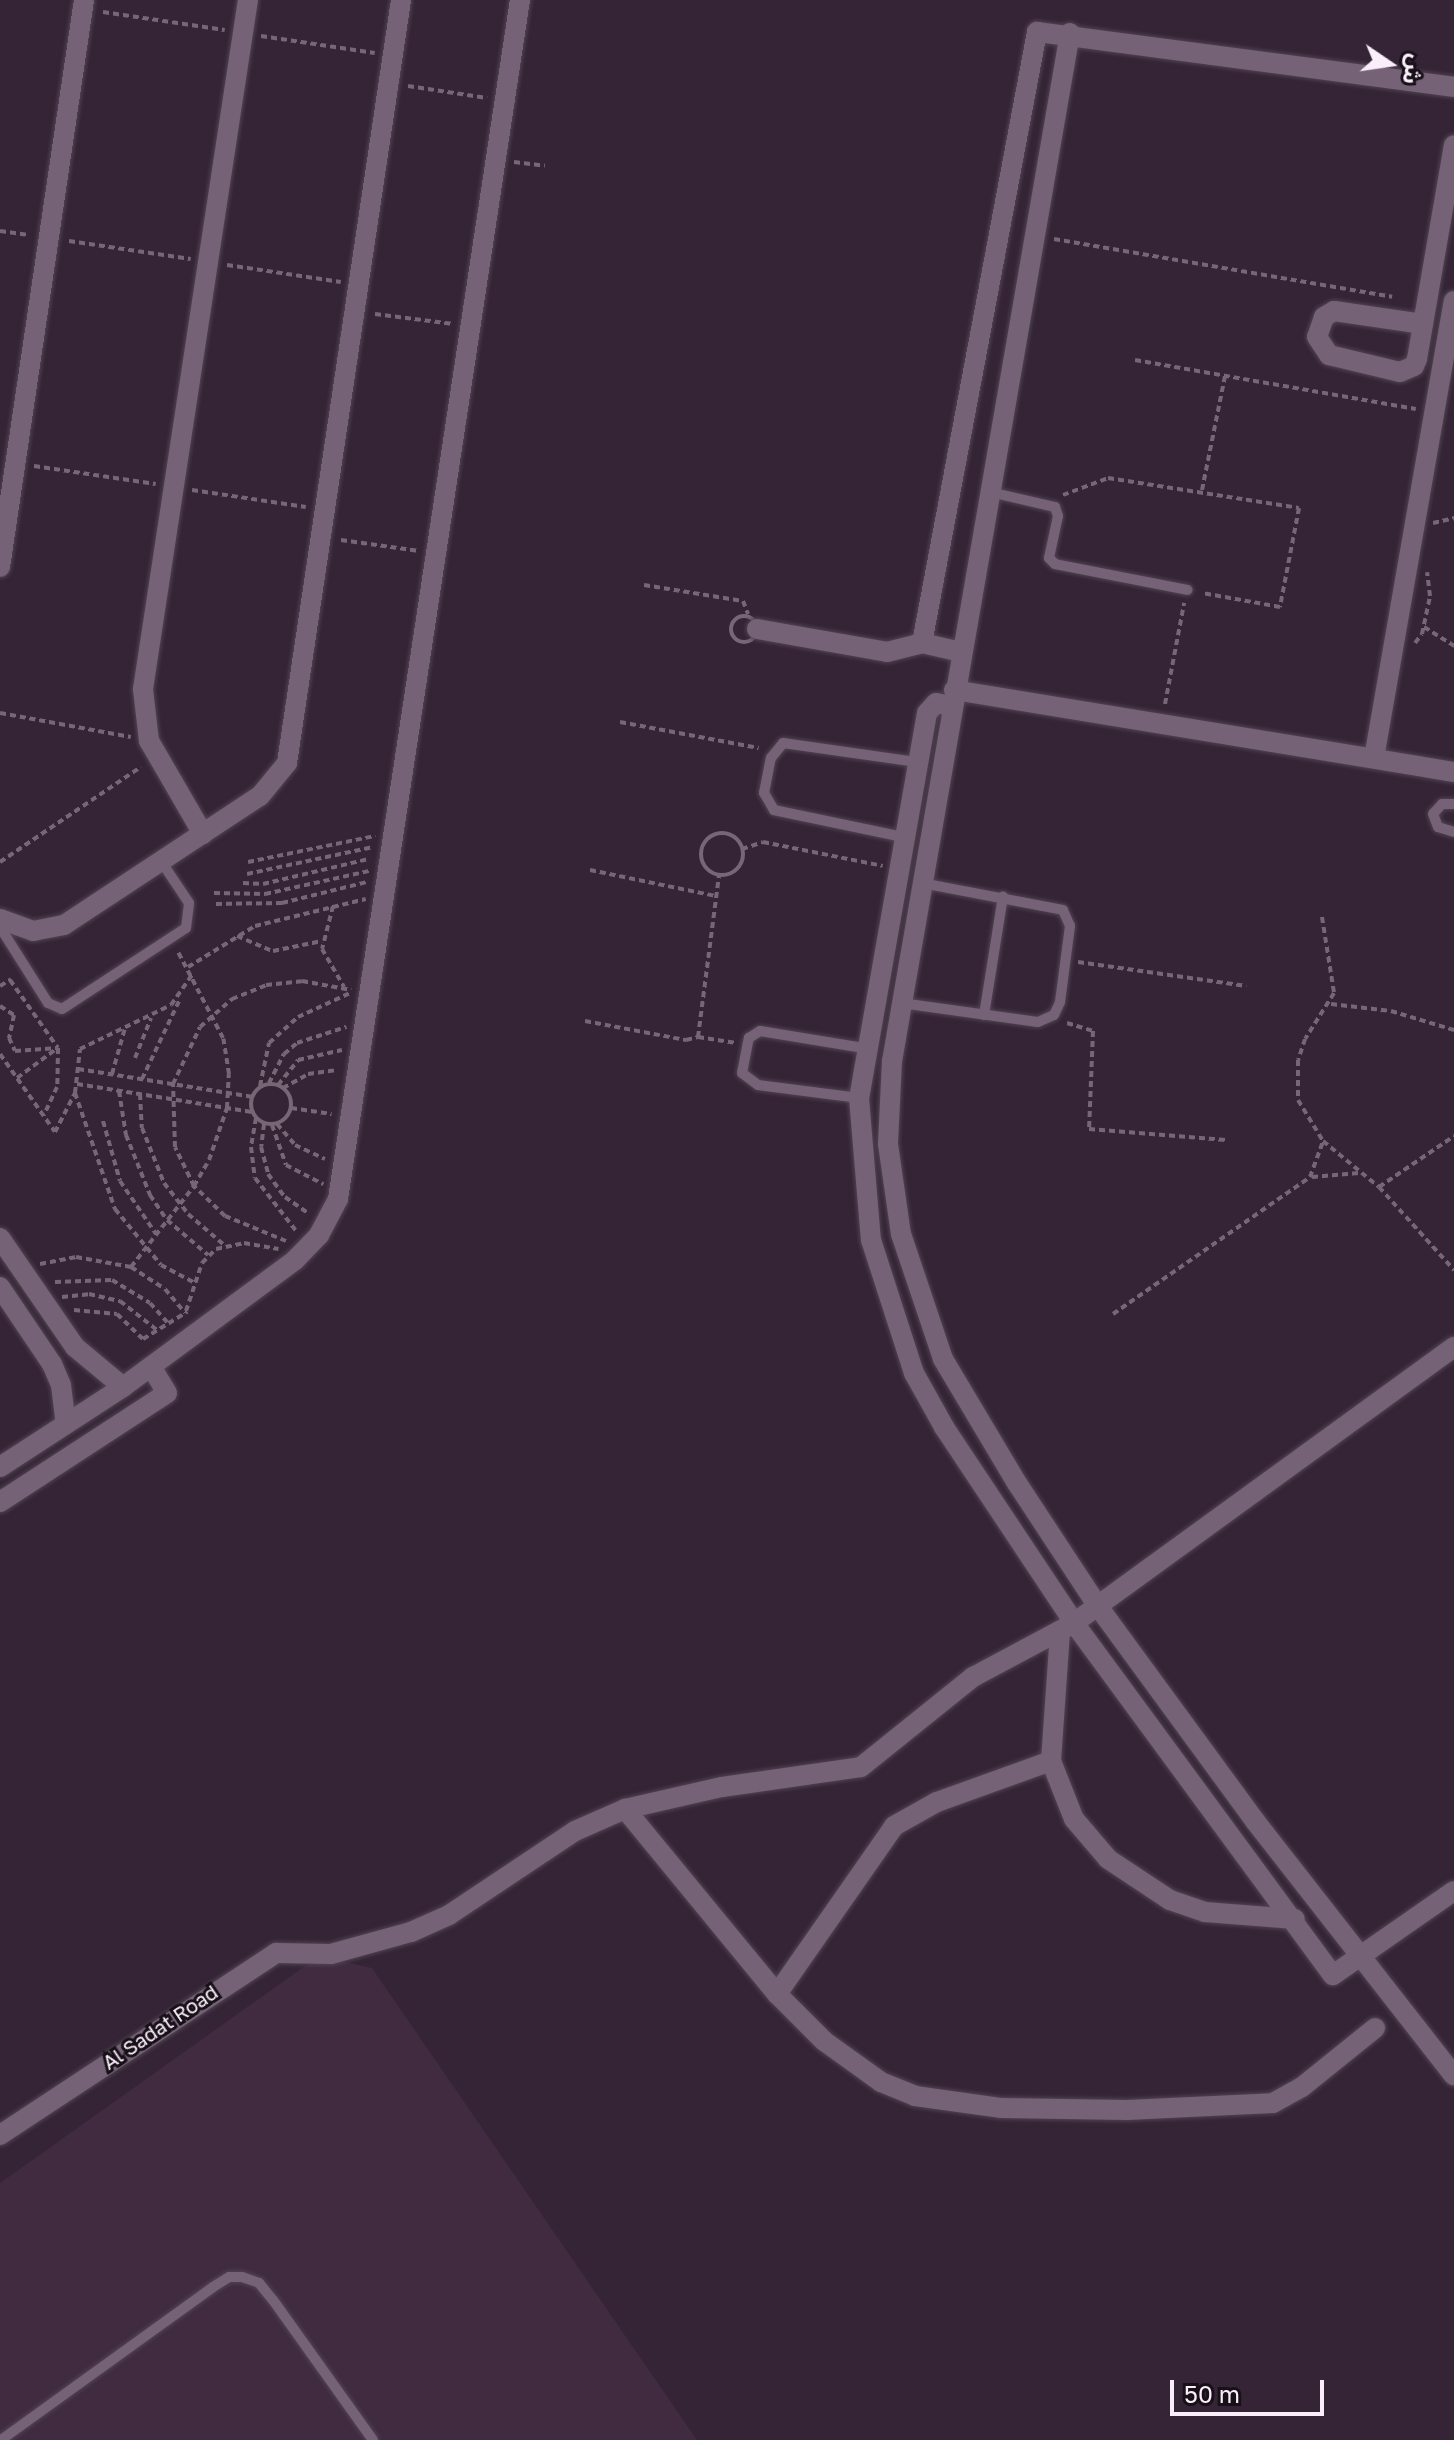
<!DOCTYPE html>
<meta charset="utf-8">
<style>
body{margin:0}
#map{position:relative;width:1454px;height:2440px;overflow:hidden;background:#342435;font-family:"Golos Text","Noto Sans Arabic",sans-serif}
div>[style]{position:absolute}
[style*='--x']{left:calc(var(--x)*1px);top:calc(var(--y)*1px);width:calc(var(--w)*1px);rotate:calc(var(--a)*1deg)}
.built>*{inset:0;background:#402b41}
.path>*{height:4px;margin-top:-2px;transform-origin:0;background:repeating-linear-gradient(90deg,#766776 0 6px,transparent 0 10px)}
.path>.ring{margin:-2px;padding:0;box-sizing:content-box;background:none;border:4px solid #766776;border-radius:50%}
.roads{filter:drop-shadow(0 0 2px #514352) drop-shadow(0 0 2px #514352)}
.lane>*{height:10px;margin:-5px;padding:0 5px;transform-origin:5px;border-radius:5px;background:#756276}
.street>*{height:20px;margin:-10px;padding:0 10px;transform-origin:10px;border-radius:10px;background:#756276}
span{translate:-50% -50%;white-space:nowrap;text-align:center;line-height:1.15;-webkit-text-stroke:6px #181018;paint-order:stroke}
.street-label{font-size:20px;color:#f9eef9}
.north{position:absolute;left:1350px;top:24px;width:80px;height:80px;-webkit-text-stroke:6px #181018;paint-order:stroke;rotate:103deg;font-size:22px;font-weight:700;line-height:32px;text-align:center;color:#f9eef9}
.north::after{content:'';display:block;margin:auto;width:28px;height:36px;background:#f9eef9;clip-path:polygon(50% 0,100% 100%,50% 72%,0 100%)}
.scale{position:absolute;left:1170px;top:2380px;width:154px;height:36px;box-sizing:border-box;border:4px solid #f9eef9;border-top:0;padding-left:10px;font-size:24px;line-height:28px;white-space:nowrap;color:#f9eef9;-webkit-text-stroke:6px #181018;paint-order:stroke}
</style>
<div id="map">
<div class="built">
<div style="clip-path:polygon(319px 1956px,372px 1968px,697px 2440px,0 2440px,0 2183px)"></div>
</div>
<div class="path">
<div style="--x:103;--y:12;--w:123;--a:8.4"></div>
<div style="--x:261;--y:36;--w:115;--a:8.5"></div>
<div style="--x:408;--y:86;--w:80;--a:8.6"></div>
<div style="--x:514;--y:162;--w:31;--a:7"></div>
<div style="--x:0;--y:231;--w:29;--a:8"></div>
<div style="--x:1054;--y:239;--w:343;--a:9.7"></div>
<div style="--x:69;--y:241;--w:123;--a:8.4"></div>
<div style="--x:227;--y:265;--w:115;--a:8.5"></div>
<div style="--x:375;--y:314;--w:79;--a:7.3"></div>
<div style="--x:1135;--y:360;--w:285;--a:9.9"></div>
<div style="--x:34;--y:466;--w:123;--a:8.4"></div>
<div style="--x:192;--y:490;--w:115;--a:8.5"></div>
<div style="--x:1202;--y:490;--w:116;--a:-78.6"></div>
<div style="--x:1063;--y:495;--w:48;--a:-20.7"></div>
<div style="--x:1108;--y:478;--w:193;--a:8.9"></div>
<div style="--x:1299;--y:508;--w:101;--a:100.9"></div>
<div style="--x:1280;--y:607;--w:79;--a:-169.8"></div>
<div style="--x:1433;--y:523;--w:22;--a:-13"></div>
<div style="--x:341;--y:540;--w:79;--a:8"></div>
<div style="--x:644;--y:585;--w:100;--a:9.2"></div>
<div style="--x:743;--y:601;--w:14;--a:69"></div>
<div class="ring" style="left:731px;top:616px;width:22px;height:22px"></div>
<div style="--x:1424;--y:627;--w:36;--a:32"></div>
<div style="--x:1415;--y:643;--w:11;--a:-52"></div>
<div style="--x:1422;--y:634;--w:39;--a:-78"></div>
<div style="--x:1430;--y:596;--w:24;--a:-97"></div>
<div style="--x:1165;--y:704;--w:103;--a:-79.3"></div>
<div style="--x:0;--y:713;--w:133;--a:10.4"></div>
<div style="--x:620;--y:722;--w:141;--a:10.6"></div>
<div class="ring" style="left:701px;top:833px;width:38px;height:38px"></div>
<div style="--x:742;--y:849;--w:22;--a:-18"></div>
<div style="--x:763;--y:842;--w:122;--a:11.3"></div>
<div style="--x:0;--y:862;--w:170;--a:-34"></div>
<div style="--x:248;--y:862;--w:130;--a:-11.6"></div>
<div style="--x:590;--y:870;--w:129;--a:11.7"></div>
<div style="--x:247;--y:874;--w:129;--a:-12.1"></div>
<div style="--x:243;--y:883;--w:20;--a:3"></div>
<div style="--x:263;--y:884;--w:109;--a:-13.3"></div>
<div style="--x:214;--y:893;--w:51;--a:1.1"></div>
<div style="--x:265;--y:894;--w:107;--a:-12.5"></div>
<div style="--x:216;--y:904;--w:66;--a:-0.9"></div>
<div style="--x:282;--y:903;--w:88;--a:-13.9"></div>
<div style="--x:333;--y:906;--w:44;--a:104.3"></div>
<div style="--x:322;--y:949;--w:44;--a:59.9"></div>
<div style="--x:1322;--y:917;--w:77;--a:81"></div>
<div style="--x:1334;--y:993;--w:54;--a:122.2"></div>
<div style="--x:1305;--y:1039;--w:22;--a:108"></div>
<div style="--x:1298;--y:1060;--w:40;--a:90"></div>
<div style="--x:1298;--y:1100;--w:48;--a:58.6"></div>
<div style="--x:1323;--y:1141;--w:72;--a:39.4"></div>
<div style="--x:1379;--y:1187;--w:112;--a:47.9"></div>
<div style="--x:237;--y:936;--w:39;--a:23"></div>
<div style="--x:273;--y:951;--w:50;--a:-11.5"></div>
<div style="--x:1078;--y:962;--w:170;--a:8.1"></div>
<div style="--x:188;--y:967;--w:79;--a:-31.5"></div>
<div style="--x:255;--y:926;--w:114;--a:-13.7"></div>
<div style="--x:10;--y:980;--w:83;--a:54.8"></div>
<div style="--x:58;--y:1048;--w:39;--a:91"></div>
<div style="--x:57;--y:1087;--w:31;--a:115"></div>
<div style="--x:0;--y:986;--w:13;--a:-32"></div>
<div style="--x:1331;--y:1004;--w:60;--a:6.7"></div>
<div style="--x:1391;--y:1011;--w:66;--a:16.8"></div>
<div style="--x:0;--y:1006;--w:17;--a:33"></div>
<div style="--x:14;--y:1015;--w:24;--a:102"></div>
<div style="--x:9;--y:1038;--w:14;--a:65"></div>
<div style="--x:15;--y:1051;--w:43;--a:-4"></div>
<div style="--x:585;--y:1021;--w:103;--a:10.7"></div>
<div style="--x:686;--y:1040;--w:12;--a:-14"></div>
<div style="--x:698;--y:1037;--w:163;--a:-82.6"></div>
<div style="--x:1067;--y:1023;--w:27;--a:17"></div>
<div style="--x:1093;--y:1031;--w:98;--a:92.3"></div>
<div style="--x:1089;--y:1129;--w:137;--a:4.6"></div>
<div style="--x:698;--y:1037;--w:37;--a:9"></div>
<div style="--x:0;--y:1054;--w:95;--a:54.8"></div>
<div style="--x:55;--y:1132;--w:44;--a:-62.9"></div>
<div style="--x:75;--y:1093;--w:44;--a:-83.5"></div>
<div style="--x:80;--y:1049;--w:101;--a:-25.8"></div>
<div style="--x:171;--y:1005;--w:37;--a:-55"></div>
<div style="--x:135;--y:1058;--w:43;--a:-68.2"></div>
<div style="--x:78;--y:1069;--w:176;--a:9.1"></div>
<div style="--x:112;--y:1074;--w:48;--a:-74.2"></div>
<div style="--x:17;--y:1078;--w:49;--a:-36.6"></div>
<div style="--x:142;--y:1079;--w:89;--a:-64.6"></div>
<div style="--x:269;--y:1083;--w:33;--a:-63"></div>
<div style="--x:284;--y:1054;--w:17;--a:-40"></div>
<div style="--x:297;--y:1043;--w:52;--a:-18.1"></div>
<div class="ring" style="left:251px;top:1084px;width:36px;height:36px"></div>
<div style="--x:77;--y:1084;--w:177;--a:9.1"></div>
<div style="--x:278;--y:1085;--w:32;--a:-51"></div>
<div style="--x:298;--y:1060;--w:45;--a:-12.8"></div>
<div style="--x:260;--y:1086;--w:44;--a:-78.2"></div>
<div style="--x:269;--y:1043;--w:39;--a:-42"></div>
<div style="--x:298;--y:1017;--w:57;--a:-24.8"></div>
<div style="--x:283;--y:1088;--w:29;--a:-29"></div>
<div style="--x:308;--y:1074;--w:29;--a:-8"></div>
<div style="--x:119;--y:1091;--w:45;--a:81"></div>
<div style="--x:126;--y:1135;--w:65;--a:68.2"></div>
<div style="--x:150;--y:1195;--w:30;--a:56"></div>
<div style="--x:167;--y:1220;--w:54;--a:40.5"></div>
<div style="--x:75;--y:1093;--w:123;--a:71"></div>
<div style="--x:115;--y:1209;--w:72;--a:50.6"></div>
<div style="--x:161;--y:1265;--w:38;--a:28"></div>
<div style="--x:140;--y:1094;--w:34;--a:87"></div>
<div style="--x:142;--y:1128;--w:59;--a:68.2"></div>
<div style="--x:164;--y:1183;--w:39;--a:52"></div>
<div style="--x:188;--y:1214;--w:48;--a:40.7"></div>
<div style="--x:291;--y:1108;--w:41;--a:8.3"></div>
<div style="--x:256;--y:1118;--w:29;--a:100"></div>
<div style="--x:251;--y:1147;--w:31;--a:83"></div>
<div style="--x:255;--y:1178;--w:68;--a:52.1"></div>
<div style="--x:103;--y:1121;--w:62;--a:74.2"></div>
<div style="--x:120;--y:1181;--w:64;--a:55.8"></div>
<div style="--x:264;--y:1124;--w:23;--a:97"></div>
<div style="--x:261;--y:1147;--w:28;--a:75"></div>
<div style="--x:268;--y:1174;--w:29;--a:54"></div>
<div style="--x:285;--y:1197;--w:29;--a:35"></div>
<div style="--x:277;--y:1124;--w:28;--a:49"></div>
<div style="--x:295;--y:1145;--w:33;--a:25"></div>
<div style="--x:272;--y:1125;--w:42;--a:70.7"></div>
<div style="--x:286;--y:1165;--w:42;--a:27.2"></div>
<div style="--x:1312;--y:1177;--w:47;--a:-4.9"></div>
<div style="--x:1379;--y:1187;--w:91;--a:-34.2"></div>
<div style="--x:286;--y:1241;--w:66;--a:-157.7"></div>
<div style="--x:225;--y:1216;--w:43;--a:-135.9"></div>
<div style="--x:194;--y:1186;--w:43;--a:-116"></div>
<div style="--x:175;--y:1147;--w:63;--a:-91.8"></div>
<div style="--x:173;--y:1084;--w:63;--a:-64.7"></div>
<div style="--x:200;--y:1027;--w:43;--a:-41.2"></div>
<div style="--x:232;--y:999;--w:37;--a:-22"></div>
<div style="--x:266;--y:985;--w:36;--a:-6"></div>
<div style="--x:302;--y:981;--w:50;--a:10.4"></div>
<div style="--x:40;--y:1264;--w:37;--a:-11"></div>
<div style="--x:76;--y:1257;--w:56;--a:10.3"></div>
<div style="--x:131;--y:1267;--w:40;--a:32.9"></div>
<div style="--x:165;--y:1289;--w:31;--a:50"></div>
<div style="--x:131;--y:1267;--w:103;--a:-52.1"></div>
<div style="--x:194;--y:1186;--w:30;--a:-60"></div>
<div style="--x:209;--y:1160;--w:55;--a:-70.9"></div>
<div style="--x:227;--y:1108;--w:34;--a:-87"></div>
<div style="--x:229;--y:1074;--w:36;--a:-99"></div>
<div style="--x:223;--y:1038;--w:99;--a:-117.6"></div>
<div style="--x:55;--y:1282;--w:57;--a:-2"></div>
<div style="--x:112;--y:1280;--w:44;--a:31.2"></div>
<div style="--x:150;--y:1303;--w:27;--a:48"></div>
<div style="--x:62;--y:1297;--w:27;--a:-6"></div>
<div style="--x:89;--y:1294;--w:32;--a:13"></div>
<div style="--x:120;--y:1301;--w:47;--a:38.1"></div>
<div style="--x:74;--y:1310;--w:43;--a:5.3"></div>
<div style="--x:117;--y:1314;--w:36;--a:44"></div>
<div style="--x:143;--y:1339;--w:52;--a:-31.5"></div>
<div style="--x:186;--y:1311;--w:51;--a:-71.6"></div>
<div style="--x:202;--y:1263;--w:20;--a:-45"></div>
<div style="--x:216;--y:1249;--w:29;--a:-12"></div>
<div style="--x:244;--y:1243;--w:35;--a:10"></div>
<div style="--x:1113;--y:1314;--w:240;--a:-34.8"></div>
<div style="--x:1310;--y:1177;--w:37;--a:-70"></div>
</div>
<div class="roads">
<div class="lane">
<div style="--x:990;--y:492;--w:67;--a:13"></div>
<div style="--x:1055;--y:507;--w:9;--a:72"></div>
<div style="--x:1058;--y:516;--w:43;--a:102.1"></div>
<div style="--x:1049;--y:558;--w:8;--a:45"></div>
<div style="--x:1055;--y:564;--w:135;--a:11.1"></div>
<div style="--x:1454;--y:804;--w:12;--a:180"></div>
<div style="--x:1442;--y:804;--w:13;--a:132"></div>
<div style="--x:1433;--y:814;--w:14;--a:69"></div>
<div style="--x:1438;--y:827;--w:17;--a:17"></div>
<div style="--x:903;--y:837;--w:132;--a:-168.2"></div>
<div style="--x:774;--y:810;--w:20;--a:-120"></div>
<div style="--x:764;--y:793;--w:36;--a:-79"></div>
<div style="--x:771;--y:758;--w:19;--a:-51"></div>
<div style="--x:783;--y:743;--w:134;--a:8.1"></div>
<div style="--x:0;--y:927;--w:90;--a:57.7"></div>
<div style="--x:48;--y:1003;--w:15;--a:23"></div>
<div style="--x:62;--y:1009;--w:148;--a:-33.2"></div>
<div style="--x:186;--y:928;--w:25;--a:-83"></div>
<div style="--x:189;--y:903;--w:50;--a:-123.7"></div>
<div style="--x:901;--y:1003;--w:138;--a:7.9"></div>
<div style="--x:1038;--y:1022;--w:17;--a:-24"></div>
<div style="--x:1054;--y:1015;--w:14;--a:-65"></div>
<div style="--x:1060;--y:1002;--w:77;--a:-82.5"></div>
<div style="--x:1070;--y:926;--w:17;--a:-114"></div>
<div style="--x:1063;--y:910;--w:145;--a:-169.2"></div>
<div style="--x:984;--y:1015;--w:120;--a:-80.9"></div>
<div style="--x:859;--y:1098;--w:102;--a:-172.7"></div>
<div style="--x:758;--y:1085;--w:20;--a:-143"></div>
<div style="--x:742;--y:1073;--w:36;--a:-79"></div>
<div style="--x:749;--y:1038;--w:13;--a:-32"></div>
<div style="--x:760;--y:1031;--w:105;--a:9.3"></div>
<div style="--x:1;--y:2440;--w:261;--a:-35.8"></div>
<div style="--x:213;--y:2287;--w:19;--a:-32"></div>
<div style="--x:229;--y:2277;--w:13;--a:0"></div>
<div style="--x:242;--y:2277;--w:18;--a:19"></div>
<div style="--x:259;--y:2283;--w:22;--a:51"></div>
<div style="--x:273;--y:2300;--w:172;--a:54.5"></div>
</div>
<div class="street">
<div style="--x:1070;--y:33;--w:1043;--a:99.82"></div>
<div style="--x:892;--y:1061;--w:83;--a:92.8"></div>
<div style="--x:888;--y:1144;--w:91;--a:81.8"></div>
<div style="--x:901;--y:1234;--w:132;--a:71.4"></div>
<div style="--x:943;--y:1359;--w:144;--a:59.2"></div>
<div style="--x:1017;--y:1483;--w:146;--a:56.7"></div>
<div style="--x:1097;--y:1605;--w:268;--a:53.8"></div>
<div style="--x:1255;--y:1821;--w:323;--a:52"></div>
<div style="--x:1423;--y:324;--w:90;--a:-171.7"></div>
<div style="--x:1334;--y:311;--w:12;--a:149"></div>
<div style="--x:1324;--y:317;--w:21;--a:109"></div>
<div style="--x:1317;--y:337;--w:22;--a:56"></div>
<div style="--x:1329;--y:355;--w:73;--a:13.5"></div>
<div style="--x:1400;--y:372;--w:15;--a:-23"></div>
<div style="--x:1414;--y:366;--w:8;--a:-67"></div>
<div style="--x:1417;--y:359;--w:217;--a:-80.2"></div>
<div style="--x:0;--y:567;--w:573;--a:-81.57"></div>
<div style="--x:757;--y:629;--w:132;--a:10"></div>
<div style="--x:887;--y:652;--w:36;--a:-14"></div>
<div style="--x:922;--y:643;--w:40;--a:13"></div>
<div style="--x:922;--y:643;--w:622;--a:-79.34"></div>
<div style="--x:1037;--y:32;--w:421;--a:7.5"></div>
<div style="--x:954;--y:690;--w:507;--a:9.31"></div>
<div style="--x:951;--y:706;--w:15;--a:-169"></div>
<div style="--x:936;--y:703;--w:13;--a:132"></div>
<div style="--x:927;--y:713;--w:391;--a:100"></div>
<div style="--x:859;--y:1098;--w:143;--a:85.2"></div>
<div style="--x:871;--y:1240;--w:140;--a:72.1"></div>
<div style="--x:914;--y:1373;--w:62;--a:60.9"></div>
<div style="--x:944;--y:1427;--w:235;--a:56.4"></div>
<div style="--x:1074;--y:1623;--w:437;--a:53.7"></div>
<div style="--x:1333;--y:1975;--w:147;--a:-34.8"></div>
<div style="--x:1374;--y:758;--w:464;--a:-80.1"></div>
<div style="--x:203;--y:834;--w:108;--a:-120.1"></div>
<div style="--x:149;--y:741;--w:52;--a:-96.6"></div>
<div style="--x:143;--y:689;--w:697;--a:-81.34"></div>
<div style="--x:0;--y:919;--w:35;--a:20"></div>
<div style="--x:33;--y:931;--w:32;--a:-11"></div>
<div style="--x:64;--y:925;--w:235;--a:-33.4"></div>
<div style="--x:260;--y:796;--w:43;--a:-50.7"></div>
<div style="--x:287;--y:763;--w:771;--a:-81.5"></div>
<div style="--x:0;--y:1238;--w:132;--a:55.5"></div>
<div style="--x:75;--y:1347;--w:62;--a:39.8"></div>
<div style="--x:0;--y:1287;--w:93;--a:56"></div>
<div style="--x:52;--y:1364;--w:23;--a:67"></div>
<div style="--x:61;--y:1385;--w:38;--a:83"></div>
<div style="--x:0;--y:1467;--w:147;--a:-33"></div>
<div style="--x:123;--y:1387;--w:214;--a:-36.4"></div>
<div style="--x:295;--y:1260;--w:35;--a:-46"></div>
<div style="--x:319;--y:1235;--w:41;--a:-62.2"></div>
<div style="--x:338;--y:1199;--w:1213;--a:-81.37"></div>
<div style="--x:0;--y:1502;--w:199;--a:-33.1"></div>
<div style="--x:167;--y:1393;--w:31;--a:-121"></div>
<div style="--x:1060;--y:1632;--w:129;--a:94"></div>
<div style="--x:1051;--y:1761;--w:62;--a:68.4"></div>
<div style="--x:1074;--y:1819;--w:52;--a:49.6"></div>
<div style="--x:1108;--y:1859;--w:74;--a:33.5"></div>
<div style="--x:1170;--y:1900;--w:37;--a:19"></div>
<div style="--x:1205;--y:1912;--w:90;--a:4.4"></div>
<div style="--x:625;--y:1809;--w:239;--a:50.6"></div>
<div style="--x:777;--y:1994;--w:66;--a:45"></div>
<div style="--x:824;--y:2041;--w:70;--a:35.7"></div>
<div style="--x:881;--y:2082;--w:37;--a:22"></div>
<div style="--x:915;--y:2096;--w:88;--a:7.9"></div>
<div style="--x:1002;--y:2108;--w:125;--a:0.9"></div>
<div style="--x:1127;--y:2110;--w:146;--a:-2.7"></div>
<div style="--x:1273;--y:2103;--w:33;--a:-29"></div>
<div style="--x:1302;--y:2087;--w:94;--a:-38.9"></div>
<div style="--x:777;--y:1994;--w:205;--a:-55.1"></div>
<div style="--x:894;--y:1826;--w:49;--a:-29.2"></div>
<div style="--x:937;--y:1802;--w:121;--a:-19.8"></div>
<div style="--x:0;--y:2135;--w:331;--a:-33.4"></div>
<div style="--x:276;--y:1953;--w:55;--a:1"></div>
<div style="--x:331;--y:1954;--w:83;--a:-15.4"></div>
<div style="--x:411;--y:1932;--w:42;--a:-24.1"></div>
<div style="--x:449;--y:1915;--w:151;--a:-33.7"></div>
<div style="--x:575;--y:1831;--w:55;--a:-23.7"></div>
<div style="--x:625;--y:1809;--w:99;--a:-12.8"></div>
<div style="--x:722;--y:1787;--w:140;--a:-8.2"></div>
<div style="--x:861;--y:1767;--w:144;--a:-38.8"></div>
<div style="--x:973;--y:1677;--w:115;--a:-28.1"></div>
<div style="--x:1074;--y:1623;--w:470;--a:-36"></div>
</div>
</div>
<div class="street-label">
<span style="left:160px;top:2027px;rotate:-34deg">Al Sadat Road</span>
</div>
<div class="north">ش</div>
<div class="scale">50 m</div>
</div>
